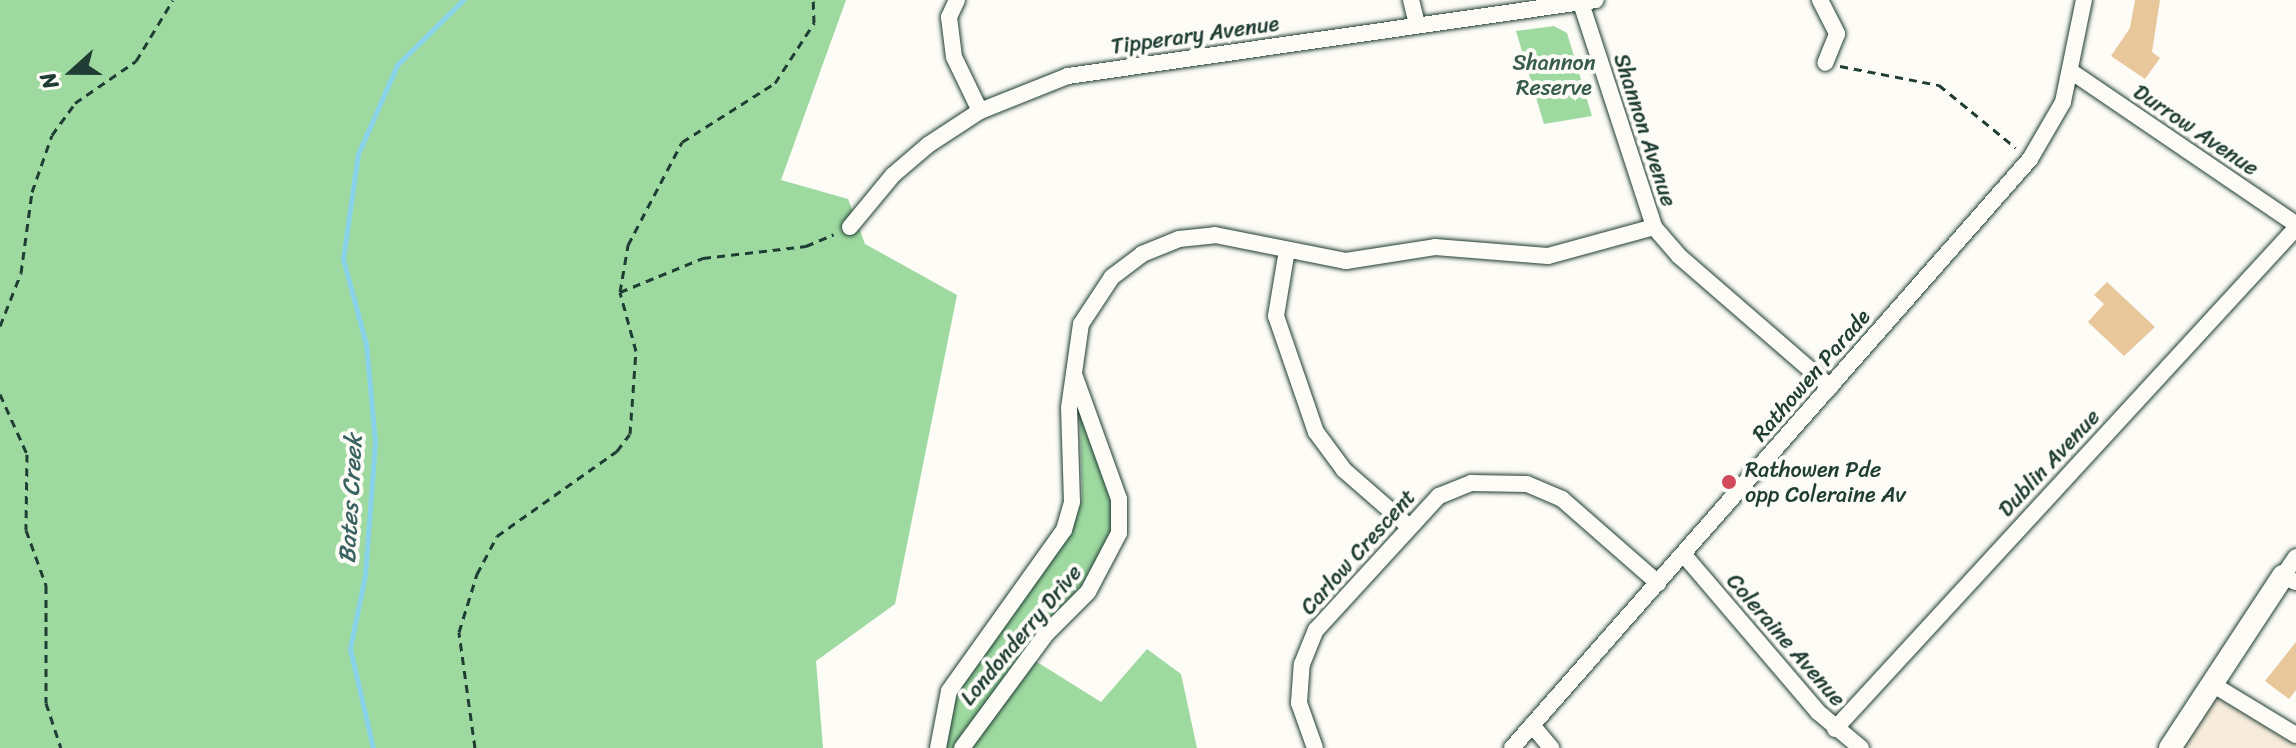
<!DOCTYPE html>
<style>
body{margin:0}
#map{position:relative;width:2296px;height:748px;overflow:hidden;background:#fdfcf7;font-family:Sriracha,sans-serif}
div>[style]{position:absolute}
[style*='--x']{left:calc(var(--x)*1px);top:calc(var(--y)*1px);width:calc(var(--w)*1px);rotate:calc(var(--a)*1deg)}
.built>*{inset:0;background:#f7ecdb}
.green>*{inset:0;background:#9ed9a0}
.stream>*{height:5px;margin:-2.5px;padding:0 2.5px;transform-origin:2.5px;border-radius:2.5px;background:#89d3ea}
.building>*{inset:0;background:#e8c79a}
.path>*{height:3px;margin-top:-1.5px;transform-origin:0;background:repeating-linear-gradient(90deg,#1f3d34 0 8px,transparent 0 14px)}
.roads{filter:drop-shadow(0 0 2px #1f3d34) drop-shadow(0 0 2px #1f3d34)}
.street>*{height:16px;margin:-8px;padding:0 8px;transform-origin:8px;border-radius:8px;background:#fdfcf7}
.secondary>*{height:22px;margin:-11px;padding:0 11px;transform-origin:11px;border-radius:11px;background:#fdfcf7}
.dots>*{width:22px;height:22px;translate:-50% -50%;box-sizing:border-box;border:4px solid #fdfcf7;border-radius:50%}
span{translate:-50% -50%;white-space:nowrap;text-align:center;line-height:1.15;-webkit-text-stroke:8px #fdfcf7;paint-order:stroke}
.street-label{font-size:22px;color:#1f3d34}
.park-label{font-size:22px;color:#385c4a}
.poi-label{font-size:22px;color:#1f3d34}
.left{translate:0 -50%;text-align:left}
.water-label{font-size:24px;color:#3a6262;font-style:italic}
.north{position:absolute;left:32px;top:32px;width:80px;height:80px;-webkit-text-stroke:6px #fdfcf7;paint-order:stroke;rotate:249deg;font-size:22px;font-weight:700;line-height:32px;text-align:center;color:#1f3d34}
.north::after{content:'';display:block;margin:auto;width:28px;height:36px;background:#1f3d34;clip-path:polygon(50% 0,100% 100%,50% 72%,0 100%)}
</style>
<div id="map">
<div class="built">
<div style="clip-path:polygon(2212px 684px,2296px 735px,2296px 748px,2170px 748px)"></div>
</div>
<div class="green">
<div style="clip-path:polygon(0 0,846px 0,781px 180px,848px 199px,865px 244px,957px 295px,895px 604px,816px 661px,823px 748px,0 748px)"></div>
<div style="clip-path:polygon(1554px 26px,1567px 33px,1592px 116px,1544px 124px,1516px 31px)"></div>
<div style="clip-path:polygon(1080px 413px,1112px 499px,1113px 530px,1084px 583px,1021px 652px,1101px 702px,1147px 649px,1181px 674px,1197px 748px,944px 748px,956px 694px,1071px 532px,1082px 499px)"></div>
</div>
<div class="stream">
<div style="--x:373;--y:748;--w:103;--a:-103"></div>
<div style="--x:350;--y:648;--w:75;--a:-78.4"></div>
<div style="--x:365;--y:575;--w:134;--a:-85.7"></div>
<div style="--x:375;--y:441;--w:97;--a:-95.3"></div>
<div style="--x:366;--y:344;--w:88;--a:-105.1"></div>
<div style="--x:343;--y:259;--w:106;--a:-81.9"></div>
<div style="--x:358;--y:154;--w:97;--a:-66.3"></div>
<div style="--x:397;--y:65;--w:93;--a:-44.6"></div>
</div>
<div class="building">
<div style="clip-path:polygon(2135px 0,2160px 0,2152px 52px,2160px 58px,2145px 79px,2111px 56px,2130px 28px)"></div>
<div style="clip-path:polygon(2107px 282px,2155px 327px,2124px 356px,2088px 322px,2104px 304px,2094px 295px)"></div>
<div style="clip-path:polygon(2296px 642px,2296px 690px,2289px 699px,2265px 681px)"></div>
</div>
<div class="path">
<div style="--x:1840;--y:66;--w:101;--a:10.9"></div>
<div style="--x:1939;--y:85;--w:99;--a:39.3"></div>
<div style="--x:620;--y:292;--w:90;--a:-22.3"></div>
<div style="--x:703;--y:258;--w:104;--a:-6.6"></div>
<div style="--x:806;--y:246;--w:30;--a:-23"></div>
<div style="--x:0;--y:326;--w:57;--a:-68.4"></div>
<div style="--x:21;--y:273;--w:82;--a:-82.3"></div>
<div style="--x:32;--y:192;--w:60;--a:-70.7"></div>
<div style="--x:52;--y:135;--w:39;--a:-54"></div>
<div style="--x:75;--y:103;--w:74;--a:-34.5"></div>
<div style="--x:136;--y:61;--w:71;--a:-58.8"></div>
<div style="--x:0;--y:394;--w:66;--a:65.8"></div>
<div style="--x:27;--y:454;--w:76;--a:90.8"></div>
<div style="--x:26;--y:530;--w:59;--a:70"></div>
<div style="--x:46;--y:585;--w:118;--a:90"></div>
<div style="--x:46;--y:703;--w:47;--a:71.6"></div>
<div style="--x:475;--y:748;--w:117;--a:-97.9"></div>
<div style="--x:459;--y:632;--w:61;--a:-72.8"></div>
<div style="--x:477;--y:574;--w:43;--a:-62.2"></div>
<div style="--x:497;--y:536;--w:147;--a:-35.3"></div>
<div style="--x:617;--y:451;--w:21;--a:-53"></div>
<div style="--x:630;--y:434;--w:83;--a:-85.9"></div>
<div style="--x:636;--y:351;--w:61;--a:-105.2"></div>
<div style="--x:620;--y:292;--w:48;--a:-80.3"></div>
<div style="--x:628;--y:245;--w:116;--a:-62.3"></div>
<div style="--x:682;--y:142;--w:110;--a:-32.4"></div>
<div style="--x:775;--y:83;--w:72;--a:-57"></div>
<div style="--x:814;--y:23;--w:23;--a:-92"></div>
</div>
<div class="roads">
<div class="street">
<div style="--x:957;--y:0;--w:19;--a:115"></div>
<div style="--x:949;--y:17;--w:40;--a:82.9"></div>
<div style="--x:954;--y:57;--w:60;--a:64.3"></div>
<div style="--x:1411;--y:0;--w:25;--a:76"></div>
<div style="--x:1820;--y:0;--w:38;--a:63"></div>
<div style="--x:1837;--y:34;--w:31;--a:112"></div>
<div style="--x:1581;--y:3;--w:236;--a:71.9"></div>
<div style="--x:1654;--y:227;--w:38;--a:49"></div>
<div style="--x:1679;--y:256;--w:200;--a:40.9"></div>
<div style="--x:2072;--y:72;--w:271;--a:34.2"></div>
<div style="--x:850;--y:227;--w:67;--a:-50.4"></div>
<div style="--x:893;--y:175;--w:46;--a:-40.6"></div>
<div style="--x:928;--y:145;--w:62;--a:-33.2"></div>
<div style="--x:980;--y:111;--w:95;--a:-21.7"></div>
<div style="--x:1068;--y:76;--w:533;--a:-8.19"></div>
<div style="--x:1287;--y:250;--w:67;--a:99.5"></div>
<div style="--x:1276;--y:316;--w:123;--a:71"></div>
<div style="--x:1316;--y:432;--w:47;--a:53.6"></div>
<div style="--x:1344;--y:470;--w:84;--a:41.1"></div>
<div style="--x:1684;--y:555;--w:206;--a:49.5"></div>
<div style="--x:1818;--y:712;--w:56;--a:39.9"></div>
<div style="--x:2296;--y:557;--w:23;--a:124"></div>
<div style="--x:2283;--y:576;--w:14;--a:25"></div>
<div style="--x:2212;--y:684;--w:98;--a:31.3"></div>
<div style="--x:1532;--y:725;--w:30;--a:50"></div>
<div style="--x:1835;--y:729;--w:681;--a:-47.38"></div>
<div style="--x:938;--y:748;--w:58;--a:-79.1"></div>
<div style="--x:949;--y:691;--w:198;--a:-54.5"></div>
<div style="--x:1064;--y:530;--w:29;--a:-74"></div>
<div style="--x:1072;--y:502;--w:94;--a:-91.8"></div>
<div style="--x:1069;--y:408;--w:85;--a:-81.9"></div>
<div style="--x:1081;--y:324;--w:56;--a:-56.6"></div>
<div style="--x:1112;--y:277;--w:38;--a:-37"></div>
<div style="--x:1142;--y:254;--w:40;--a:-22"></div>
<div style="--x:1179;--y:239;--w:36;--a:-6"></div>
<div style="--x:1215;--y:235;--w:134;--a:11.2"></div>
<div style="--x:1346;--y:261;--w:90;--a:-8.9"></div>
<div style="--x:1435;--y:247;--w:113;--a:4.6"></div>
<div style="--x:1548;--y:256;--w:110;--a:-15.3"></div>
<div style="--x:962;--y:748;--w:142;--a:-53.6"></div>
<div style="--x:1046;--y:634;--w:59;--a:-45"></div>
<div style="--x:1088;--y:592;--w:67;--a:-62.3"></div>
<div style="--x:1119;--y:533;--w:34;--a:-90"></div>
<div style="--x:1119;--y:499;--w:133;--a:-109.8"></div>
<div style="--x:1315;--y:748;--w:48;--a:-109.6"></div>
<div style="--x:1299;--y:703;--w:39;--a:-86"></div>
<div style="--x:1302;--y:664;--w:37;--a:-68"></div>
<div style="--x:1316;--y:630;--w:182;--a:-47.5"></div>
<div style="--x:1439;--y:496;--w:35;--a:-22"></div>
<div style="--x:1471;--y:483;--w:56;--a:1"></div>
<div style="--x:1527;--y:484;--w:38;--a:23"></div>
<div style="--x:1562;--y:499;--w:128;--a:41.2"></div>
<div style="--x:1512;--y:748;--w:784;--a:-48.67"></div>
<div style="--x:2030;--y:159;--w:66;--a:-59.9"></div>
<div style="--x:2063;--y:102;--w:104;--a:-78.4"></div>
</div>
<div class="secondary">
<div style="--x:2170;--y:748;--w:206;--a:-56.7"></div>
</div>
</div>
<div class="dots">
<div style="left:1729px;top:482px;background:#d1495b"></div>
</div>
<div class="street-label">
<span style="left:1195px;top:35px;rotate:-8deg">Tipperary Avenue</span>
<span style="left:1645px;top:130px;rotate:72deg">Shannon Avenue</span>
<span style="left:2196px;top:130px;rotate:34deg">Durrow Avenue</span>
<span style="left:1811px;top:375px;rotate:-49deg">Rathowen Parade</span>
<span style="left:2049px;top:463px;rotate:-47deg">Dublin Avenue</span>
<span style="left:1358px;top:552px;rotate:-48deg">Carlow Crescent</span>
<span style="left:1021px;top:635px;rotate:-50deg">Londonderry Drive</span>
<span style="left:1786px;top:640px;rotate:49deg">Coleraine Avenue</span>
</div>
<div class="park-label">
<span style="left:1554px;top:75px">Shannon<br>Reserve</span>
</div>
<div class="poi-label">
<span class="left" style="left:1745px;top:482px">Rathowen Pde<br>opp Coleraine Av</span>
</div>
<div class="water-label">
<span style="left:351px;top:499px;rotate:-87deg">Bates Creek</span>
</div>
<div class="north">N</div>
</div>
